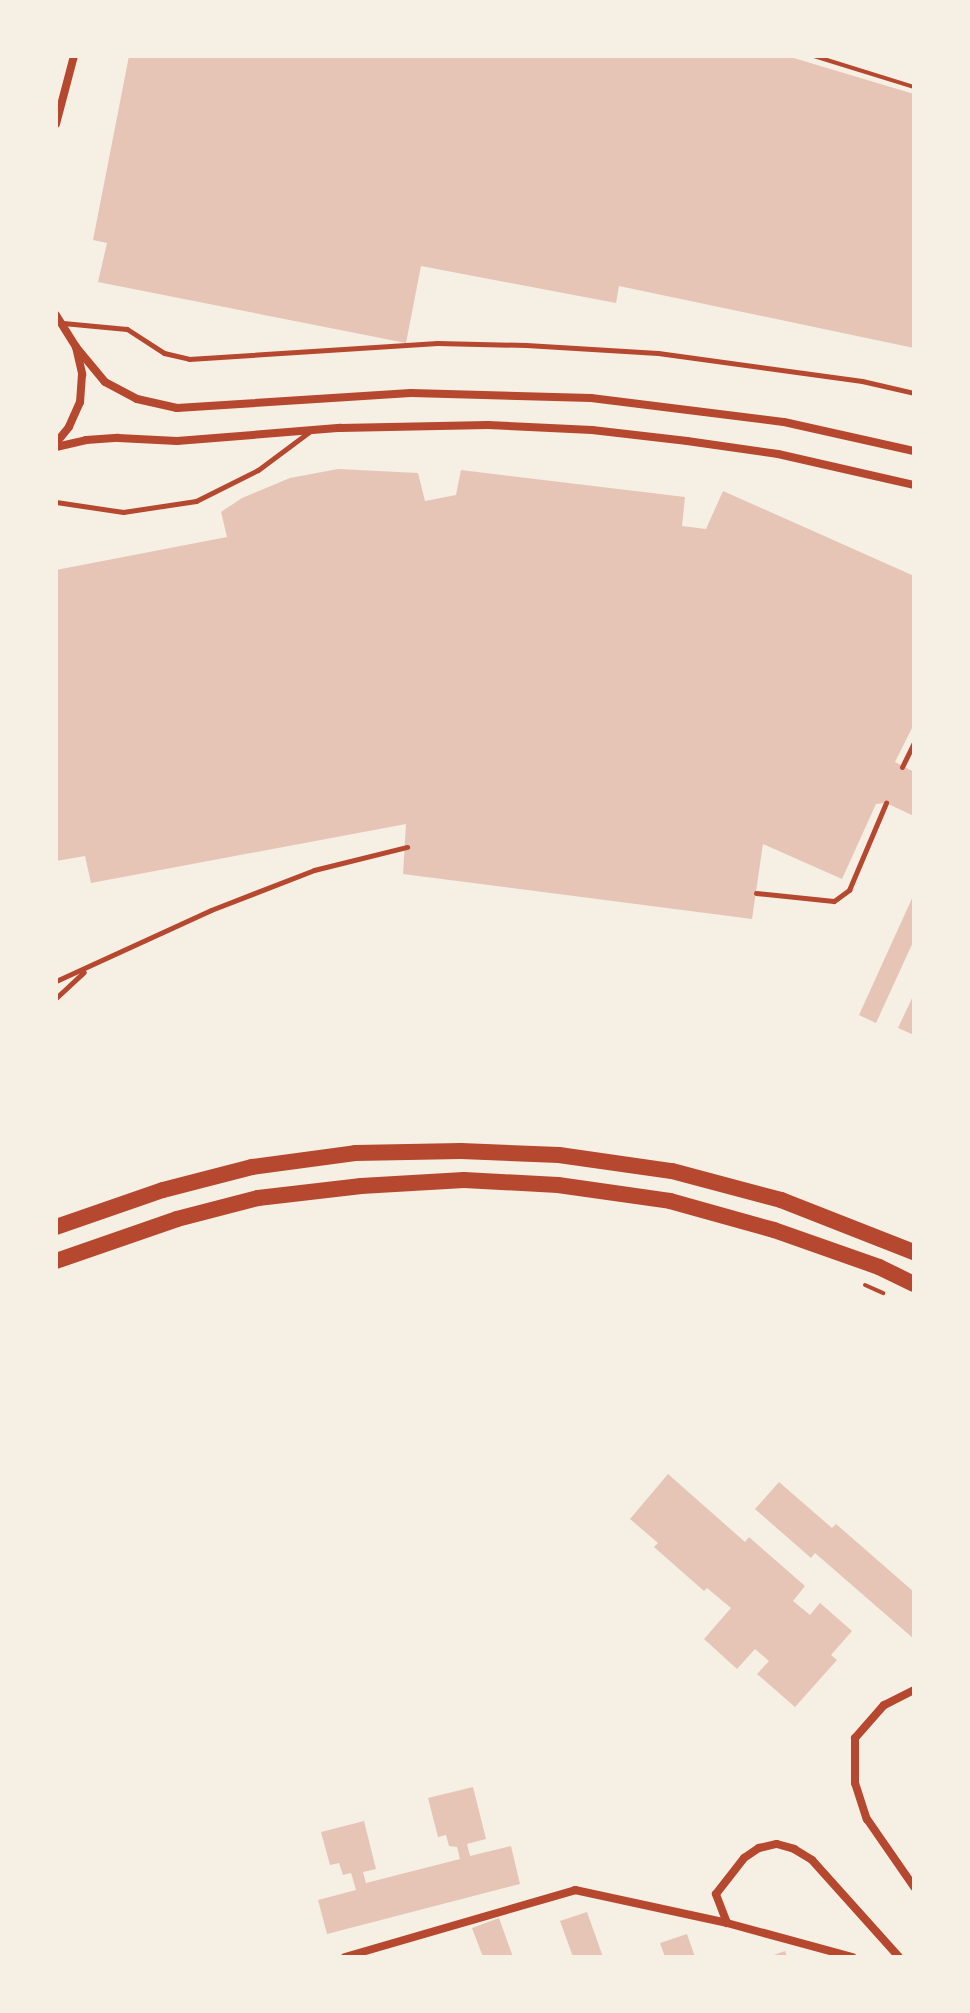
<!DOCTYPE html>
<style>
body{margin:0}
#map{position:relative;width:970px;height:2013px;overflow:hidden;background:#f6efe4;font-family:"Titillium Web",sans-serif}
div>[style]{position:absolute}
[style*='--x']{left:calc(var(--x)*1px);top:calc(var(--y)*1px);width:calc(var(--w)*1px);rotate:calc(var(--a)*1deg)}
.building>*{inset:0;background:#e6c5b7}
.path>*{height:4px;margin:-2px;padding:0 2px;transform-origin:2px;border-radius:2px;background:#b5482f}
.service>*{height:5px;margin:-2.5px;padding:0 2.5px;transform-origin:2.5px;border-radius:2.5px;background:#b5482f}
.minor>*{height:8px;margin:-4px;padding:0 4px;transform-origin:4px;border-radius:4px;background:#b5482f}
.primary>*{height:16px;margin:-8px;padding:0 8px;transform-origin:8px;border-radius:8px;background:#b5482f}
span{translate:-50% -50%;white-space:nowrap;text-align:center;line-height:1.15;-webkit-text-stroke:8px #f6efe4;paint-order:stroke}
.frame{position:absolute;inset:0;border:58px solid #f6efe4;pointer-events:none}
</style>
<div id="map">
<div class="building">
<div style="clip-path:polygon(129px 56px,787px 56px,914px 94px,914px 348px,619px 286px,616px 303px,421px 266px,406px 343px,98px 282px,107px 243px,93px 240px)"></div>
<div style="clip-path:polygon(338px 469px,418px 473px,425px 501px,456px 495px,461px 470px,685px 497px,682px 526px,706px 529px,723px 491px,914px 576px,914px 724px,895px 762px,914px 772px,914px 816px,886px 803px,876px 804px,842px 879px,763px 844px,752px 919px,403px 874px,406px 824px,91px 883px,85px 856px,56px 861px,56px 570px,227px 537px,221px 512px,242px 498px,290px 478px)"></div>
<div style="clip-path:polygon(914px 894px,914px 940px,876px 1023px,859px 1015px)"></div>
<div style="clip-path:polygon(914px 994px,914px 1035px,898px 1028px)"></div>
<div style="clip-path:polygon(668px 1474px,745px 1542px,749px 1537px,805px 1586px,793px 1601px,810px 1615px,820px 1603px,852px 1631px,831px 1655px,837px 1660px,795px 1707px,757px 1674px,769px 1661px,755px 1649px,737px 1669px,704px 1639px,731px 1608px,707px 1588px,704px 1591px,654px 1547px,658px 1543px,630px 1519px)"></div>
<div style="clip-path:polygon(779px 1482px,832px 1528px,836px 1524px,914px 1592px,914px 1639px,815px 1553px,811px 1558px,755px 1509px)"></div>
<div style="clip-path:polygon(473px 1787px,486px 1839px,467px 1844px,470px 1856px,511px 1846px,520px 1884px,327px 1934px,318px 1900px,356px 1890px,351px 1873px,343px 1875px,339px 1863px,330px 1865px,321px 1832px,364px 1821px,376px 1869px,363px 1872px,366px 1883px,460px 1859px,457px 1847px,449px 1846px,446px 1835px,438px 1837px,428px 1798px)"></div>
<div style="clip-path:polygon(587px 1912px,603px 1957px,573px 1957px,560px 1921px)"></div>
<div style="clip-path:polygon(499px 1918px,513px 1957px,483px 1957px,472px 1928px)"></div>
<div style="clip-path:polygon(687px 1934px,695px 1957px,665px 1957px,660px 1943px)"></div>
<div style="clip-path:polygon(785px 1951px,787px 1957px,768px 1957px)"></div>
</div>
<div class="path">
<div style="--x:814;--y:56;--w:105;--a:17.2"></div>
<div style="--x:865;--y:1285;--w:20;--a:24"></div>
</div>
<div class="service">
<div style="--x:63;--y:323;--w:64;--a:5.4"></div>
<div style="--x:127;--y:329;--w:44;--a:33"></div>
<div style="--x:164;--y:353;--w:26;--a:13"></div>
<div style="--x:189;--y:359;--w:249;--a:-3.7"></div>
<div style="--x:437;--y:343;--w:89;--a:1.3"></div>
<div style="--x:526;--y:345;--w:132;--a:3.5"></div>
<div style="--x:658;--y:353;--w:206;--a:7.8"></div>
<div style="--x:862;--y:381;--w:53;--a:13"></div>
<div style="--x:56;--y:502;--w:68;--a:8.5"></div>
<div style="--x:123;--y:512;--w:74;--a:-8.6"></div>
<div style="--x:196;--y:501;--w:69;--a:-26.6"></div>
<div style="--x:258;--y:470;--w:64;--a:-36.7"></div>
<div style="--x:902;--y:767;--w:28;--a:-64"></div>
<div style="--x:756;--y:893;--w:78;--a:5.9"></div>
<div style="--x:834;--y:901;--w:19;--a:-36"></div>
<div style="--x:849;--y:890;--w:95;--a:-67"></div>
<div style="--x:56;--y:981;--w:170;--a:-24.6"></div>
<div style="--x:211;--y:910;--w:110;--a:-21.2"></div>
<div style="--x:314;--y:870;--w:96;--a:-13.9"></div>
<div style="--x:56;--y:998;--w:38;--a:-43"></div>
</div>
<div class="minor">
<div style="--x:56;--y:124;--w:70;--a:-75.2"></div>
<div style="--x:56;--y:315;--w:38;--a:58"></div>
<div style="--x:76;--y:347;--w:28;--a:77"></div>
<div style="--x:82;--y:374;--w:28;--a:94"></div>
<div style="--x:80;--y:402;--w:27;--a:114"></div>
<div style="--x:69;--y:427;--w:21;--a:129"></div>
<div style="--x:76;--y:347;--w:45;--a:50.4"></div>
<div style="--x:105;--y:382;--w:36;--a:28"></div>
<div style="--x:137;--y:399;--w:41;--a:12.7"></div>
<div style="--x:177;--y:408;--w:234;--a:-3.7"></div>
<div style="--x:411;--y:393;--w:180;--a:1.6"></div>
<div style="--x:591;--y:398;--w:194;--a:7.1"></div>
<div style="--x:784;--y:422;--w:133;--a:12.6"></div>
<div style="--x:56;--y:447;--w:31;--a:-13"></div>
<div style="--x:86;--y:440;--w:32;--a:-4"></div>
<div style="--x:118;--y:438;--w:59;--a:2.9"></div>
<div style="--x:177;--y:441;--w:164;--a:-4.6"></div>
<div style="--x:340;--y:428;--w:148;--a:-1.2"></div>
<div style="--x:488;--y:425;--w:104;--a:2.8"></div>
<div style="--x:592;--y:430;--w:96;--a:6.6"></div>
<div style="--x:687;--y:441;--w:92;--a:8.1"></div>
<div style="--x:778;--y:454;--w:139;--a:12.8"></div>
<div style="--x:914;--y:1690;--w:34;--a:153"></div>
<div style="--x:884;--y:1705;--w:44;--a:131.3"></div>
<div style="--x:855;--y:1738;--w:45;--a:90"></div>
<div style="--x:855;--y:1783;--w:38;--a:72"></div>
<div style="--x:867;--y:1819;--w:83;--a:55.3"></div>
<div style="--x:727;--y:1923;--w:31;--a:-111"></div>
<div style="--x:716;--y:1894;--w:46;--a:-52.1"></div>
<div style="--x:744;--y:1858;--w:18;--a:-34"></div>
<div style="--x:759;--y:1848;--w:18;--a:-13"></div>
<div style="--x:777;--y:1844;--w:18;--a:16"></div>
<div style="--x:794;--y:1849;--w:21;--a:31"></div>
<div style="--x:812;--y:1860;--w:130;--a:48.1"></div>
<div style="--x:345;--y:1957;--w:240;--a:-16.2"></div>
<div style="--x:575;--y:1890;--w:156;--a:12.2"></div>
<div style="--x:727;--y:1923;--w:130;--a:15.2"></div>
</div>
<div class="primary">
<div style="--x:56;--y:1227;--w:113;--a:-19.1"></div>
<div style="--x:163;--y:1190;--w:92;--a:-14.5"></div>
<div style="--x:252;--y:1167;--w:104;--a:-7.7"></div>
<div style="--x:355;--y:1153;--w:106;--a:-1.1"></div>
<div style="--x:461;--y:1151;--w:98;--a:2.3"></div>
<div style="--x:559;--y:1155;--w:114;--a:8.1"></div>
<div style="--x:672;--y:1171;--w:113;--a:14.9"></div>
<div style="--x:781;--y:1200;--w:143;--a:21.4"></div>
<div style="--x:56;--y:1261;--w:128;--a:-19.1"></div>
<div style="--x:177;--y:1219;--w:84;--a:-14.5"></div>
<div style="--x:258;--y:1198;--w:104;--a:-6.6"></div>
<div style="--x:361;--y:1186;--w:103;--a:-3.3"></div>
<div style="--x:464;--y:1180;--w:94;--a:3"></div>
<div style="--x:558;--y:1185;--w:113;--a:8.1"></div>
<div style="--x:670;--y:1201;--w:108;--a:15.6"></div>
<div style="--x:774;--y:1230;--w:111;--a:19.4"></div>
<div style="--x:879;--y:1267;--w:39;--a:26"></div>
</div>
<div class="frame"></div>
</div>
